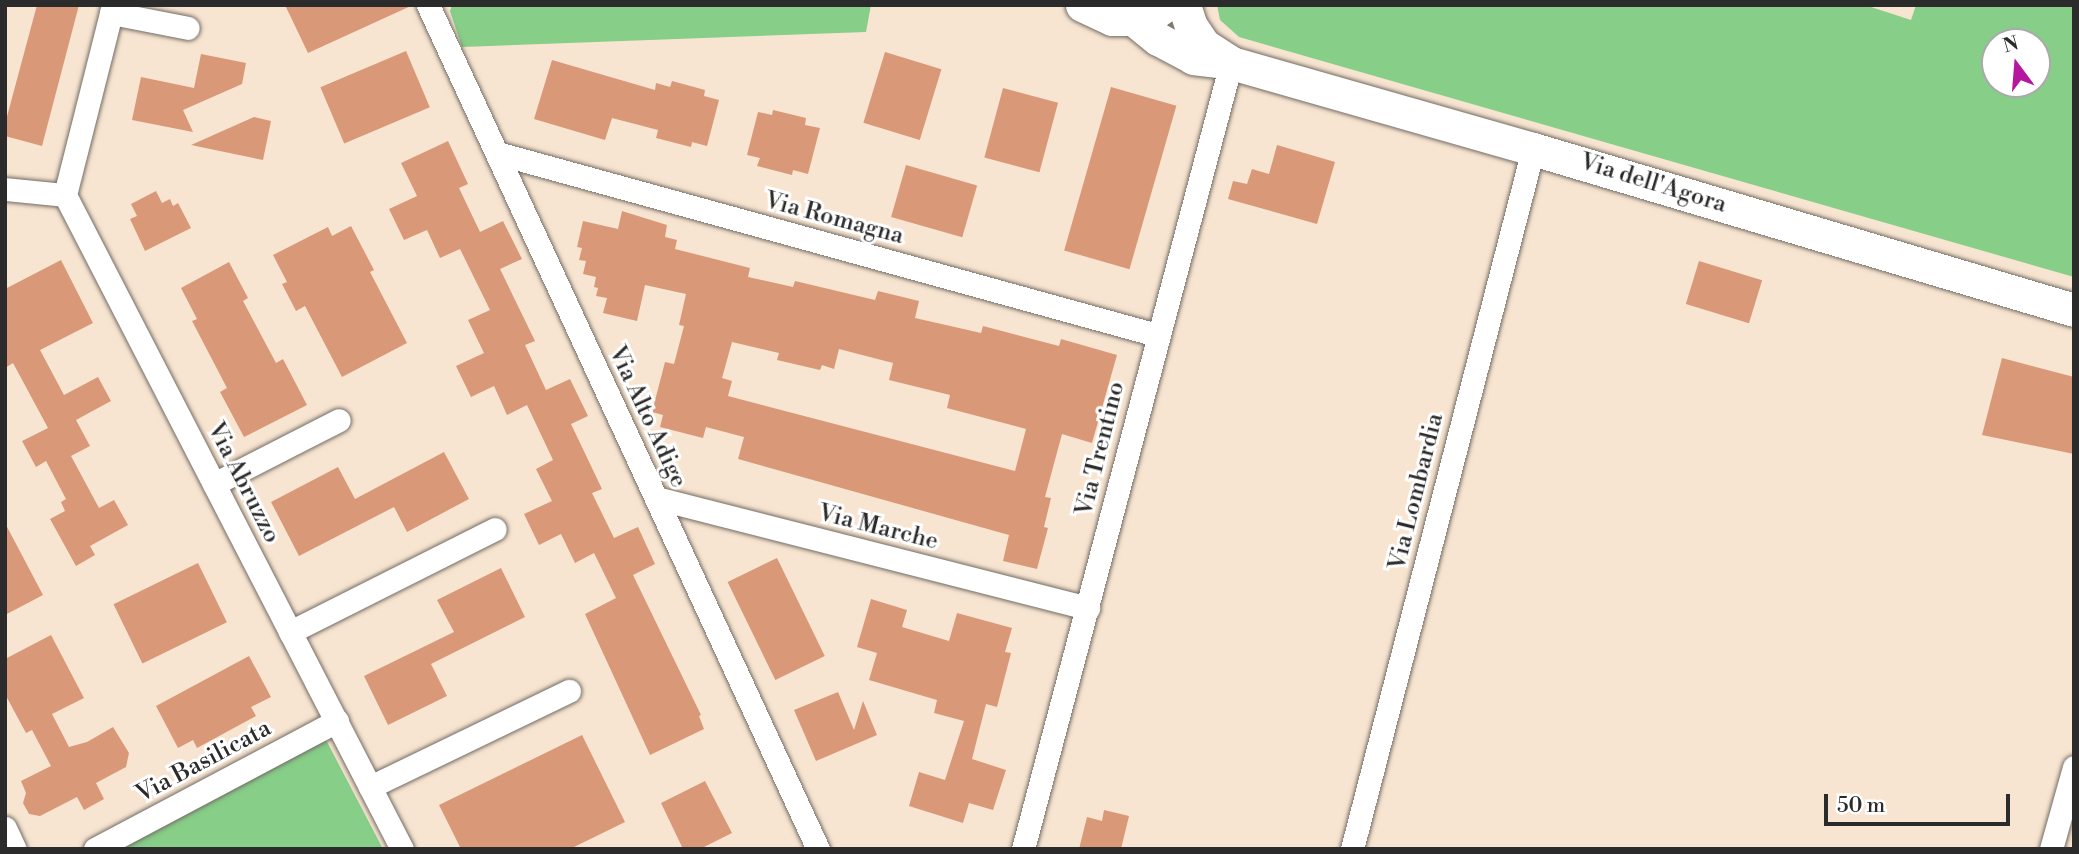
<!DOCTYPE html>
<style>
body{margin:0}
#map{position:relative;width:2079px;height:854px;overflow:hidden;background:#f8e5d1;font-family:"Libre Bodoni",serif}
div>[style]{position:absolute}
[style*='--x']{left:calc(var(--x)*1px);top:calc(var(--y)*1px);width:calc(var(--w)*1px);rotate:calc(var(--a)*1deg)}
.green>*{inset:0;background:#87ce88}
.building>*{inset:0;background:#d99877;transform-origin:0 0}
.roads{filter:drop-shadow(0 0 2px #736c65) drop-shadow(0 0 2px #736c65)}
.street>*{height:23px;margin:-11.5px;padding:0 11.5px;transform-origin:11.5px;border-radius:11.5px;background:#fff}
.secondary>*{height:33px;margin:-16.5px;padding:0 16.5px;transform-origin:16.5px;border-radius:16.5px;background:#fff}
span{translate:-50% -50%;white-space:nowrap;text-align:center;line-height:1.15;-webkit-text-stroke:6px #fff;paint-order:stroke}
.street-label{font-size:24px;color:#2b2b2b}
.frame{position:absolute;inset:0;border:7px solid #2b2b2b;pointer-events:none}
.north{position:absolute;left:1981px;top:28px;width:70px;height:70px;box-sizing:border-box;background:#fff;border:2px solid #aaa;border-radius:50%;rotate:344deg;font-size:19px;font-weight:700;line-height:28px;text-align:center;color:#2b2b2b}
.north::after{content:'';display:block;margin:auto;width:24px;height:32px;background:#b5179e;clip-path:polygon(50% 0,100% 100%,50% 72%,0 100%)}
.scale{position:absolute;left:1824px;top:794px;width:186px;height:32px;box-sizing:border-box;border:4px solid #2b2b2b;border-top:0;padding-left:9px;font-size:21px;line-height:24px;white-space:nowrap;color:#2b2b2b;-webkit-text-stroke:5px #fff;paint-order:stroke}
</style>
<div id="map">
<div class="green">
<div style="clip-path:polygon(452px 5px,871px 5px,866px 32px,462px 47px,450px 11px)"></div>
<div style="clip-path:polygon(evenodd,1217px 5px,1865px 5px,1911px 20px,1916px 5px,2074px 5px,2074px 277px,1239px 37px,1220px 20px,1217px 5px,1995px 42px,2037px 42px,2037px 84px,1995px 84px,1995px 42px)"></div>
<div style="clip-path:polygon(324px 736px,383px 849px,112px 849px)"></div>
</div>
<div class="building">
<div style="clip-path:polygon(37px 5px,79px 5px,42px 146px,5px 136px,5px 124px)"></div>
<div style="clip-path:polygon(285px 5px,413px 5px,308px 53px)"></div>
<div style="left:406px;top:51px;width:61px;height:93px;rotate:67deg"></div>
<div style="left:885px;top:52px;width:59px;height:74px;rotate:17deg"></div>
<div style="clip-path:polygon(201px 54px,246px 63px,242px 84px,183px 110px,193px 132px,132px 120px,141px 77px,194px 88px)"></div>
<div style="clip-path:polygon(552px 60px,655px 90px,656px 83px,670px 87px,672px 81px,705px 90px,704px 96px,719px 100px,707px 146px,692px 142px,691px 147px,656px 138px,658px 130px,612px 118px,605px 140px,534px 119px)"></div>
<div style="left:1111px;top:87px;width:68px;height:170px;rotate:16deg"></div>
<div style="left:1003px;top:88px;width:57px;height:72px;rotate:15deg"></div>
<div style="clip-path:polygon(773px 110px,806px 118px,805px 125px,820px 128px,808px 174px,793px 170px,792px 175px,757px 166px,760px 158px,747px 155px,758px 112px,772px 115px)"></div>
<div style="clip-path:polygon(254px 117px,271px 121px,263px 160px,191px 145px)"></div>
<div style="clip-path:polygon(448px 141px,468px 184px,459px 188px,480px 232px,503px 221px,522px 259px,500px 269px,535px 341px,525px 345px,546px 390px,570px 379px,588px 416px,571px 424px,602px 489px,592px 493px,614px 538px,638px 527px,655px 564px,633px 575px,701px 715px,699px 716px,704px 729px,650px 755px,585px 614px,616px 598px,594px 553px,575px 563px,561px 534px,539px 545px,524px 514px,552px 501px,536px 469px,553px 460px,527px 405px,507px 415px,494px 386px,471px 397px,456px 366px,484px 353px,468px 320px,490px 310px,460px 249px,440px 258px,427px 230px,404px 240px,389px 209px,417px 196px,401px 163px)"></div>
<div style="clip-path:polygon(1277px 145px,1335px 162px,1317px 224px,1228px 199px,1233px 181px,1247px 184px,1252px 169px,1269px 174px)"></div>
<div style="left:906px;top:165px;width:74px;height:54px;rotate:16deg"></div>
<div style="clip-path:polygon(156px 191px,162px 203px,170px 199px,173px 206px,178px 203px,191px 228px,145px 251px,130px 219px,137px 216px,131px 204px)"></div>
<div style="clip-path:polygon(evenodd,622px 211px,667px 225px,665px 237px,677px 240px,675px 249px,750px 268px,748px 277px,793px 287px,795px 281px,875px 300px,878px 291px,919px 301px,915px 318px,981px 333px,983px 326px,1059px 346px,1061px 339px,1117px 355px,1092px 443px,1062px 434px,1045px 497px,1051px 498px,1044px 527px,1048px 528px,1037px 569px,1003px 561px,1009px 535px,738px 459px,744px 437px,706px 427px,703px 438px,660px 427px,663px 415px,652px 412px,665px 362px,674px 364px,684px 326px,679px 325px,686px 294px,645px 285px,637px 321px,603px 313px,607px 298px,596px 296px,598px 288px,594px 287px,596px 277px,583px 274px,586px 261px,579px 260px,582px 248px,577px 247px,583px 221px,618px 229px,622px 211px,732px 342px,779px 353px,777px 360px,820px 370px,822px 365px,834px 369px,839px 349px,893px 363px,889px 380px,950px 395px,947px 408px,1026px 429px,1015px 471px,728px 396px,732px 381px,722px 378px,732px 342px)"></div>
<div style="clip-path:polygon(351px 226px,374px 270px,370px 272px,407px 343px,342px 377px,305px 306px,296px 311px,282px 284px,287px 282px,273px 255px,328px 227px,332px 236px)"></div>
<div style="clip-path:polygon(61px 260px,93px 323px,40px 350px,64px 395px,98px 377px,111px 401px,76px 420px,90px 446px,71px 456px,99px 508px,114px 500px,128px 525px,90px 546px,95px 555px,76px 566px,50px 519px,65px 511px,61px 502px,66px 499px,46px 461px,36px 467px,22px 441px,48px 428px,13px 363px,5px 368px,5px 289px)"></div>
<div style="left:1699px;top:261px;width:66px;height:45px;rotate:17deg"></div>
<div style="clip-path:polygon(229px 262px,248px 298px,243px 301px,276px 363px,283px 359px,307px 405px,244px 437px,220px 392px,227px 388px,192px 321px,197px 319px,181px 288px)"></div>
<div style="clip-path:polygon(2002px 358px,2074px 377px,2074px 454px,1982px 435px)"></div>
<div style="clip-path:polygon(444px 452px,469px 499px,407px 532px,394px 507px,299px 556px,271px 502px,338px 467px,355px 499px)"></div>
<div style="clip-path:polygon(5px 523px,43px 595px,5px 615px)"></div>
<div style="left:777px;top:558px;width:109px;height:55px;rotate:64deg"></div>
<div style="left:198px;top:563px;width:66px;height:94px;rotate:64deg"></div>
<div style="clip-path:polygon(501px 568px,525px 617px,431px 664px,447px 696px,388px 725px,364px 676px,454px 632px,437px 600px)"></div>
<div style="clip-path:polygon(871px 599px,907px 610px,902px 627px,949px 641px,957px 613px,1012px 628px,1005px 652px,1011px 653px,997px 707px,986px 704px,972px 759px,1006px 770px,993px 810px,969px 803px,963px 823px,909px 806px,919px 772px,945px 780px,964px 721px,934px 713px,937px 700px,869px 680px,877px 653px,857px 647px)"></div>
<div style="clip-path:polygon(51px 635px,84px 698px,52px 714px,69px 747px,87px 742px,113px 727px,129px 753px,126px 767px,96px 783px,104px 799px,84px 810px,77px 797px,40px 816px,29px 814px,23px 803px,26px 793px,21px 781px,51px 766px,32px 730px,26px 733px,5px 694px,5px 659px)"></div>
<div style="clip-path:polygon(249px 656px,271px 697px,251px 707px,256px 716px,197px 748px,193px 740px,178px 748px,156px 706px)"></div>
<div style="clip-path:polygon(838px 692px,854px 730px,863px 701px,877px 735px,816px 761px,794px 710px)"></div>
<div style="clip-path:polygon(582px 735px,625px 822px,570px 849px,461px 849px,439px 805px)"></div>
<div style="clip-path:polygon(705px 781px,732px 833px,700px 849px,683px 849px,661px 803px)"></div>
<div style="clip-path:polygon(1104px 810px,1129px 816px,1121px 849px,1079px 849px,1087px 817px,1102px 821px)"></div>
</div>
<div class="roads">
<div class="street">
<div style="--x:428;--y:5;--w:930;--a:65.2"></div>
<div style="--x:111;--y:13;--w:78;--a:11"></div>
<div style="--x:497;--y:153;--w:685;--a:15.42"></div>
<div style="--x:5;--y:189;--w:60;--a:5.7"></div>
<div style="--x:65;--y:195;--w:736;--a:62.74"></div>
<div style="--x:65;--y:195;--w:196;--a:-75.8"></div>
<div style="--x:214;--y:484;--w:140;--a:-27.1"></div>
<div style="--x:656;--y:498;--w:446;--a:14.3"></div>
<div style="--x:290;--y:632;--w:229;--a:-26.7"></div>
<div style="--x:370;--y:787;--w:221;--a:-25.8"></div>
<div style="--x:5;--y:828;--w:23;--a:65"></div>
<div style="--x:95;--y:849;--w:274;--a:-27.9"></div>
<div style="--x:1023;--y:849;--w:813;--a:-75.18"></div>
<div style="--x:1352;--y:849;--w:723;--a:-75.5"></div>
<div style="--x:2051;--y:849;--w:85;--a:-74.3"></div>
</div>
<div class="secondary">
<div style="--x:1082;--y:5;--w:33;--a:25"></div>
<div style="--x:1112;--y:19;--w:21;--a:0"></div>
<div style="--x:1133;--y:19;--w:21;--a:-14"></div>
<div style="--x:1153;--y:14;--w:16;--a:-35"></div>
<div style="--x:1184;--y:5;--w:22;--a:72"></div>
<div style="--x:1191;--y:26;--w:23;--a:56"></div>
<div style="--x:1204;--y:45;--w:30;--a:33"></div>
<div style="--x:1133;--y:19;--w:32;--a:39"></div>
<div style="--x:1158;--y:39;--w:40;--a:28"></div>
<div style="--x:1193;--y:58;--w:38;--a:7"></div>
<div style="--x:1231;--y:63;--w:314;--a:15.9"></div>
<div style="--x:1533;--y:149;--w:564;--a:16.57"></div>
</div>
</div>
<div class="street-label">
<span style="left:1653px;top:184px;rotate:17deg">Via dell'Agora</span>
<span style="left:834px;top:219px;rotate:15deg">Via Romagna</span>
<span style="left:647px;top:417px;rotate:65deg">Via Alto Adige</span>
<span style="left:1101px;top:449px;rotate:-76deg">Via Trentino</span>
<span style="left:243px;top:483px;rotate:63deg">Via Abruzzo</span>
<span style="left:1417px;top:492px;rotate:-76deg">Via Lombardia</span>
<span style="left:878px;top:528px;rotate:14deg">Via Marche</span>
<span style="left:204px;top:762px;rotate:-28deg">Via Basilicata</span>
</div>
<div class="frame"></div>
<div class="north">N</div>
<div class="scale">50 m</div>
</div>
